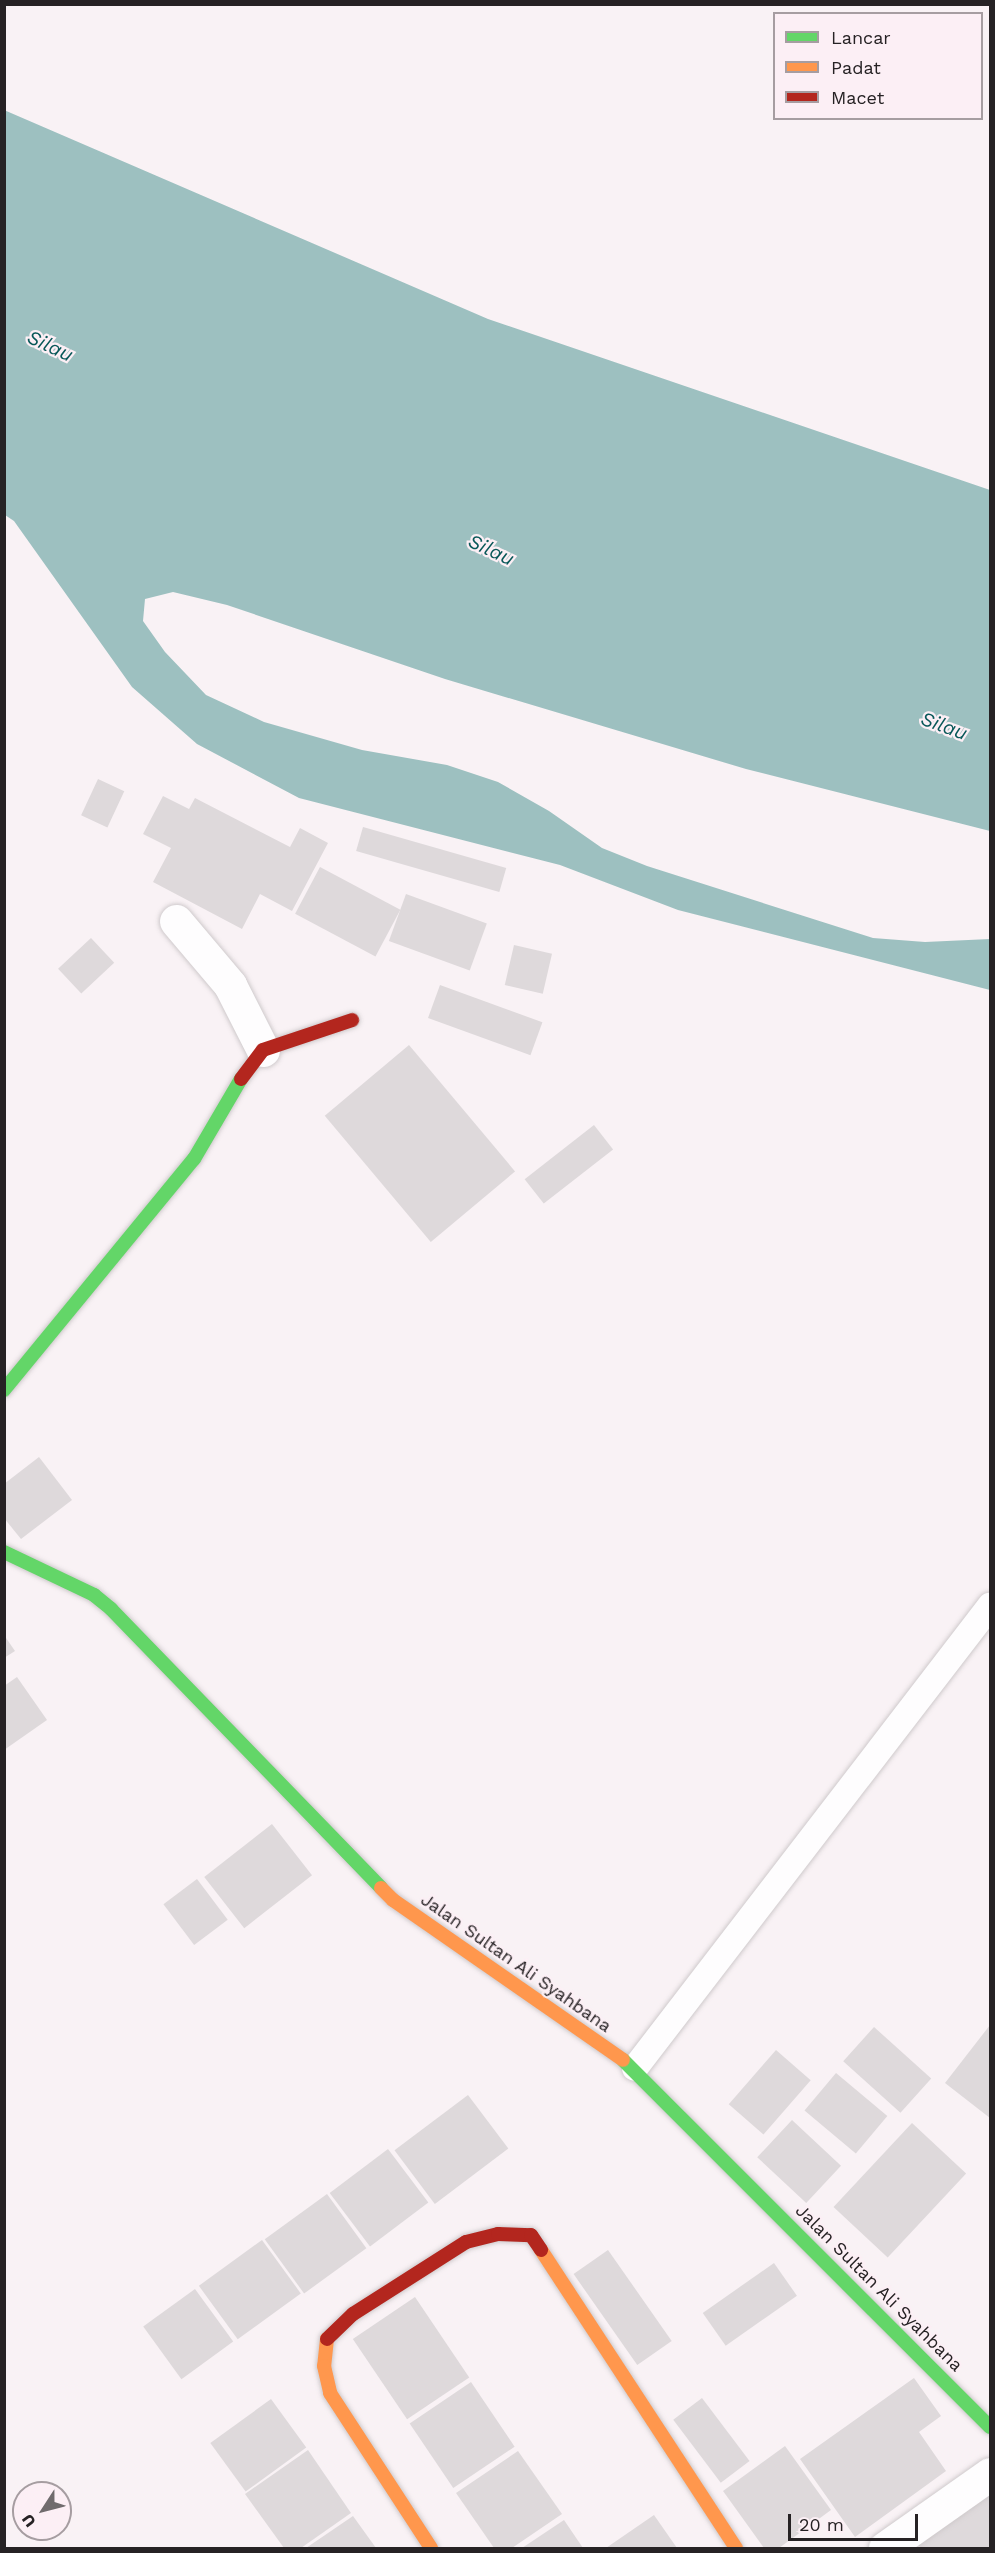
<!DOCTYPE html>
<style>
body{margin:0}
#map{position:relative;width:995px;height:2553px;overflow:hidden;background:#f9f2f5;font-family:"Work Sans",sans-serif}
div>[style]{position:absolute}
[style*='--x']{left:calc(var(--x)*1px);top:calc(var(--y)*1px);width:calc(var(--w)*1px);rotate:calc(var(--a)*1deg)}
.water>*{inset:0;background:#9dc0c0}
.building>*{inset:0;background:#ded9db;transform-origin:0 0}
.roads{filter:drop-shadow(0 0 2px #cfcacc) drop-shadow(0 0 2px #cfcacc)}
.lane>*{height:26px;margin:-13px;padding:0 13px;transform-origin:13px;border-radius:13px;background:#fefdfe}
.street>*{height:33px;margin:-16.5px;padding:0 16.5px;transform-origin:16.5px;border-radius:16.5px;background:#fefdfe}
.fast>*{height:14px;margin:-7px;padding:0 7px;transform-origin:7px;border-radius:7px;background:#63d668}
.slow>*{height:14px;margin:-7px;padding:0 7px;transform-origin:7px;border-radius:7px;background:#ff974d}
.jam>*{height:14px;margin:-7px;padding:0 7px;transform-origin:7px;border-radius:7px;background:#b3261e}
span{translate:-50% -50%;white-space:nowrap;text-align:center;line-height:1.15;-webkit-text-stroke:4.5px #fceff5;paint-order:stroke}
.street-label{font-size:18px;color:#262224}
.water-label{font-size:20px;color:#095859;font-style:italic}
.frame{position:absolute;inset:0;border:6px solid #262224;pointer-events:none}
.legend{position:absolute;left:773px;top:12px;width:210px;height:108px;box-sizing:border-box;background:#fceff5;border:2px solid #a69da1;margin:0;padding:8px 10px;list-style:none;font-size:18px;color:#262224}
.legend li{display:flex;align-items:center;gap:12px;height:30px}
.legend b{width:30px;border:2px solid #a69da1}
.north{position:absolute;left:12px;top:2481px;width:60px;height:60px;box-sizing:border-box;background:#fceff5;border:2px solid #a69da1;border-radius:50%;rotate:234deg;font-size:16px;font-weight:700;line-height:24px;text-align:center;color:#262224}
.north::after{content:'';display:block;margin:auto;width:21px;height:27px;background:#706b6d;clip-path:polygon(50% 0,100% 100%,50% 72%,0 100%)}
.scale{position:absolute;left:788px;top:2514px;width:130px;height:27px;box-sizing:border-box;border:3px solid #262224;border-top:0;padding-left:8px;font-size:18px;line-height:21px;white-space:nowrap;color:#262224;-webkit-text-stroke:4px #fceff5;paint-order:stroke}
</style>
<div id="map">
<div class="water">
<div style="clip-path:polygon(4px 110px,488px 319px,990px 490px,990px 831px,746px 769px,445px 679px,227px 605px,173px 592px,145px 599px,143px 621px,165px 652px,206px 695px,264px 722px,362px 750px,447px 765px,498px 782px,549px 811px,602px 848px,647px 866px,873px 938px,925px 942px,990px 939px,990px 990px,678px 910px,560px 865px,299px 798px,197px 744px,132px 687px,14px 521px,5px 515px)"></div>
</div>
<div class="building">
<div style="left:98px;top:779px;width:29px;height:40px;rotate:25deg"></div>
<div style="clip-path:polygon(163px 796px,189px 809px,195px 798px,290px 847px,300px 828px,328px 843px,292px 911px,260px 894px,242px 929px,153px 882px,171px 848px,143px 834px)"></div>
<div style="left:363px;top:827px;width:149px;height:25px;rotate:16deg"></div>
<div style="left:320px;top:867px;width:91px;height:53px;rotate:28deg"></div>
<div style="left:406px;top:894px;width:86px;height:50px;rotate:20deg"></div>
<div style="left:91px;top:938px;width:34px;height:45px;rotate:47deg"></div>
<div style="left:514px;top:945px;width:39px;height:41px;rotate:13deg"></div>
<div style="left:440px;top:985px;width:109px;height:35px;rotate:20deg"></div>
<div style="left:409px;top:1045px;width:165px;height:110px;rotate:50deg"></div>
<div style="left:594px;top:1125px;width:31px;height:88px;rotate:52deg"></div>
<div style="clip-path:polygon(39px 1457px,72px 1500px,21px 1539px,4px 1518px,4px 1484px)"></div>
<div style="clip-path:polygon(4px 1635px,15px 1651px,4px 1658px)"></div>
<div style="clip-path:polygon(17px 1677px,47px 1720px,4px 1750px,4px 1686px)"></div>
<div style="left:272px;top:1824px;width:65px;height:86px;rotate:52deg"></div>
<div style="left:197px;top:1879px;width:51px;height:42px;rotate:53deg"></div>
<div style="clip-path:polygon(990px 2025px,990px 2118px,945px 2083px)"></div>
<div style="left:874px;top:2027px;width:77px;height:46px;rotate:42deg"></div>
<div style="left:776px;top:2050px;width:46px;height:72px;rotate:41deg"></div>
<div style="left:836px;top:2073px;width:67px;height:49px;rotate:40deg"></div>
<div style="left:468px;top:2095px;width:67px;height:92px;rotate:53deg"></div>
<div style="left:792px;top:2120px;width:67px;height:51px;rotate:43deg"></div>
<div style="left:912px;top:2123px;width:74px;height:115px;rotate:43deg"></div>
<div style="left:388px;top:2149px;width:67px;height:73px;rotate:53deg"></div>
<div style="left:327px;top:2194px;width:67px;height:77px;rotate:54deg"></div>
<div style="left:262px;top:2240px;width:66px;height:78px;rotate:54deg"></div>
<div style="left:608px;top:2250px;width:111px;height:42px;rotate:55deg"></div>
<div style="left:774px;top:2263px;width:40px;height:87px;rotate:55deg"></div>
<div style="left:195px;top:2289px;width:65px;height:64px;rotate:54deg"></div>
<div style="left:415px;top:2297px;width:97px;height:75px;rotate:56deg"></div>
<div style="clip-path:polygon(914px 2378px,941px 2416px,919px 2432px,946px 2471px,855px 2537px,800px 2459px)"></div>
<div style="left:471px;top:2382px;width:78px;height:74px;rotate:56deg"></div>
<div style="left:702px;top:2398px;width:79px;height:36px;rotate:53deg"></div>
<div style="left:271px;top:2399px;width:60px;height:75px;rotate:54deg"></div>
<div style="clip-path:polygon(785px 2446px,831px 2510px,779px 2548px,764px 2548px,723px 2491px)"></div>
<div style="clip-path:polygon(308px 2450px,351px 2513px,301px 2548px,284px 2548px,245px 2494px)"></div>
<div style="clip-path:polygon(518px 2451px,562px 2514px,512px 2548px,494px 2548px,456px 2493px)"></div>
<div style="clip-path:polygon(990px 2486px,990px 2548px,921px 2548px,916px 2541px)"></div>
<div style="clip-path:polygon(654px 2515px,677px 2548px,606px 2548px)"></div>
<div style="clip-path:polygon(353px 2516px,376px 2548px,306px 2548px)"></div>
<div style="clip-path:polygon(564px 2520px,583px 2548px,522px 2548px)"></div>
</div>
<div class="roads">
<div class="lane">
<div style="--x:635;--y:2068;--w:583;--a:-52.46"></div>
</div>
<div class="street">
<div style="--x:176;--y:921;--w:84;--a:49.8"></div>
<div style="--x:230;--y:985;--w:73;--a:63.1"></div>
<div style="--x:885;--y:2548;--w:128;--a:-35.2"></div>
</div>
<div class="fast">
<div style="--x:4;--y:1390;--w:299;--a:-50.6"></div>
<div style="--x:194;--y:1159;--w:93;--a:-59.6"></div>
<div style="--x:4;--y:1552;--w:100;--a:25.5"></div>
<div style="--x:94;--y:1595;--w:22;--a:39"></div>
<div style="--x:111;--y:1609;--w:388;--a:45.9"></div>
<div style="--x:623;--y:2060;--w:519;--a:45"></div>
</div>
<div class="slow">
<div style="--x:381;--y:1888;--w:17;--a:45"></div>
<div style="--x:393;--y:1900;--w:280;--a:34.8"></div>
<div style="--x:541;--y:2250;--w:356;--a:56.8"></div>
<div style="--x:327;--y:2339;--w:27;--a:96"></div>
<div style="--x:324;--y:2366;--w:28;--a:77"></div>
<div style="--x:330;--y:2393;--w:185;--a:56.9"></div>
</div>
<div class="jam">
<div style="--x:241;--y:1079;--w:36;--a:-53"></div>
<div style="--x:263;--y:1050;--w:94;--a:-18.6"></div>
<div style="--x:327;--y:2339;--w:36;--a:-44"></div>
<div style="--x:353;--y:2314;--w:134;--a:-32.5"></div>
<div style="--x:466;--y:2242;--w:33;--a:-14"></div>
<div style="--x:498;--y:2234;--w:33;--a:2"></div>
<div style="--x:531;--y:2235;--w:18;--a:56"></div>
</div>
</div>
<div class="street-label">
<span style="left:516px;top:1963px;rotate:35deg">Jalan Sultan Ali Syahbana</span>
<span style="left:879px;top:2288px;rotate:45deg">Jalan Sultan Ali Syahbana</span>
</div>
<div class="water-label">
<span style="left:50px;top:346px;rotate:25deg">Silau</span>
<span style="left:491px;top:550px;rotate:25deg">Silau</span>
<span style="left:944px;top:726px;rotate:20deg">Silau</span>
</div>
<div class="frame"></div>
<ul class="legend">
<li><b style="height:8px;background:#63d668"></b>Lancar</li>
<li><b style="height:8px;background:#ff974d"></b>Padat</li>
<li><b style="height:8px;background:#b3261e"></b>Macet</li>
</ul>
<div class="north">U</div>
<div class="scale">20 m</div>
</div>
